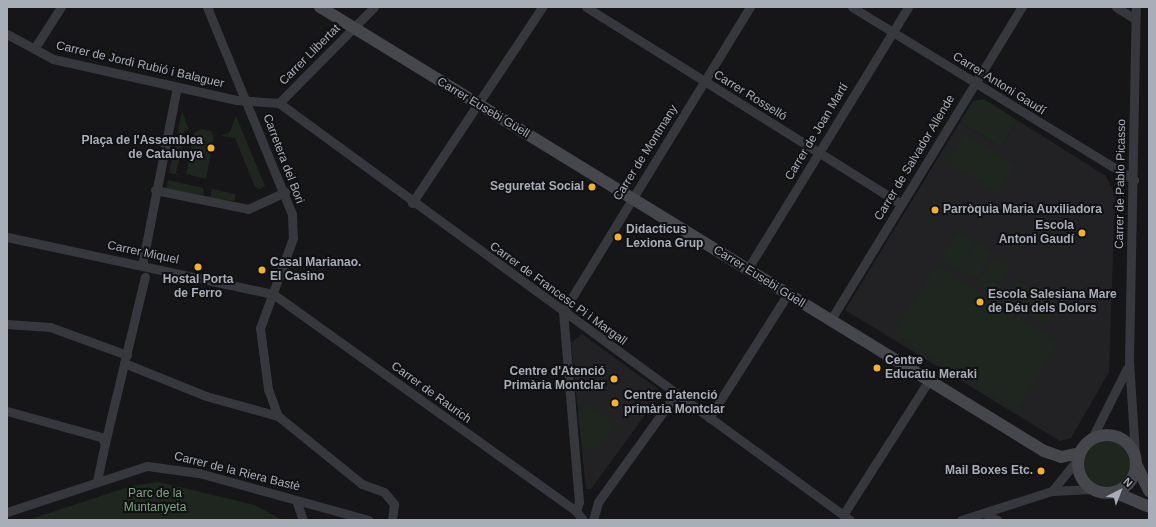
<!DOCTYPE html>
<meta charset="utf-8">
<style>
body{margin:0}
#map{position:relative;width:1156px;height:527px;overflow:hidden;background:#161618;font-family:Helvetica,sans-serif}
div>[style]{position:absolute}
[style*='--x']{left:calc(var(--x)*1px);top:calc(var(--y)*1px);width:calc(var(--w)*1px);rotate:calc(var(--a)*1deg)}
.built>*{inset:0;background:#222225}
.green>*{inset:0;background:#1e261f;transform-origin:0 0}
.round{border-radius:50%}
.street>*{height:9px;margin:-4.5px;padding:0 4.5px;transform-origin:4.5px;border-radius:4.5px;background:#37383d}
.secondary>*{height:12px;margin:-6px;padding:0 6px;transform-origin:6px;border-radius:6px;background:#45474d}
.secondary>.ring{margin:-6px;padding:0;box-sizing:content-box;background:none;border:12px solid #45474d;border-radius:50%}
.dots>*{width:11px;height:11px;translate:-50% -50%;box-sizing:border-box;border:2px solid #111113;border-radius:50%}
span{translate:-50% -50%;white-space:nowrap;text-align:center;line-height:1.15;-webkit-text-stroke:4px #111113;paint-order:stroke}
.street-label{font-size:12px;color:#a8adb8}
.poi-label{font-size:12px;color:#a8adb8;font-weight:700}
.right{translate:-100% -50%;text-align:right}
.left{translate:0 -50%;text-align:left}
.park-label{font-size:12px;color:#7fa381}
.frame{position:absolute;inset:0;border:8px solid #a8adb8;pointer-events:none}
.north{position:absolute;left:1100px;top:471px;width:40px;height:40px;-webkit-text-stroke:3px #111113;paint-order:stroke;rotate:42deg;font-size:11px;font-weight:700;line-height:16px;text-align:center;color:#a8adb8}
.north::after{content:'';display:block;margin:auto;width:14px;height:18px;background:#a8adb8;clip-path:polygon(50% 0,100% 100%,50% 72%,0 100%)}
</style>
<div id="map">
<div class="built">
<div style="clip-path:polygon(1017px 120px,1106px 176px,1115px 195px,1109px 372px,1071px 438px,1060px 441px,845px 310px,960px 122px,1001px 147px)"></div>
<div style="clip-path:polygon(582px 334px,662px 392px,591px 489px,586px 489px,571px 343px)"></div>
</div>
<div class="green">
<div style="clip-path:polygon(984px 99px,1017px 120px,1001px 147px,960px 122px,973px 101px)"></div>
<div style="clip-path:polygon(182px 111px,189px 131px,185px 130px,176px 173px,179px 175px,169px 173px)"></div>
<div style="clip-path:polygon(236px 116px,265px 186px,260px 189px,255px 187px,235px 138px,221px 136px,230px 132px)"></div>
<div style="clip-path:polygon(201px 129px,211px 131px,214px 137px,206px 179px,186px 174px,194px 133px)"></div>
<div style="left:965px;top:134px;width:59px;height:33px;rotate:33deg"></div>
<div style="clip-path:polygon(168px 180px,203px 188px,204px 195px,166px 189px)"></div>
<div style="clip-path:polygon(212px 189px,235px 194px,235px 201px,210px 198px)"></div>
<div style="left:957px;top:232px;width:20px;height:32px;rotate:30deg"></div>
<div style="left:977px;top:243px;width:19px;height:33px;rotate:35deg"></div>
<div style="left:995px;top:256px;width:19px;height:31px;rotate:32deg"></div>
<div style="left:936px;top:265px;width:145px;height:81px;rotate:32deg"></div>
<div style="left:1017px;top:280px;width:49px;height:22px;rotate:32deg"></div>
<div style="clip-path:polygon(588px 403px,616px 426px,583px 464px,583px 455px,591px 454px,590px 447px,582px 447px,578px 414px)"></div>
<div class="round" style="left:1083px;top:438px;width:50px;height:50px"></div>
<div style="clip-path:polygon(159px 482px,255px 505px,282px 520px,28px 520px,131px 486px)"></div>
</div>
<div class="street">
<div style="--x:207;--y:7;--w:224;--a:67.7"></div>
<div style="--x:292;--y:214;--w:24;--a:88"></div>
<div style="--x:293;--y:238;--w:96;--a:110.1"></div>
<div style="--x:260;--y:328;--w:62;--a:82.5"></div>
<div style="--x:268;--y:389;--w:29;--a:70"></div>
<div style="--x:586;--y:7;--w:372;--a:32"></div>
<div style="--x:852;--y:7;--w:331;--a:31.5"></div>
<div style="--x:1116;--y:7;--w:22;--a:32"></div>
<div style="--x:7;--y:34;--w:52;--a:28.5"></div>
<div style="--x:53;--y:59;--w:188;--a:12.6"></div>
<div style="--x:236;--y:100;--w:43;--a:4"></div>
<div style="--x:279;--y:103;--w:707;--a:36.14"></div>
<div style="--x:34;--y:49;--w:50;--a:-57.3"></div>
<div style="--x:279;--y:103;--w:135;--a:-45.3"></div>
<div style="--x:155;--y:190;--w:95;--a:11.5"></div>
<div style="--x:248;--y:209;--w:41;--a:-24.7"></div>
<div style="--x:412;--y:203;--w:235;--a:-56.4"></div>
<div style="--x:7;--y:237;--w:272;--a:12.1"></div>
<div style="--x:273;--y:294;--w:373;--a:35.6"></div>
<div style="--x:576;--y:511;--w:11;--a:52"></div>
<div style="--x:142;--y:265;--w:181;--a:-78.9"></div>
<div style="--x:747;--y:270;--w:308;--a:-58.5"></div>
<div style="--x:830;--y:321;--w:368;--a:-58.6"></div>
<div style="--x:7;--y:324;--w:43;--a:4"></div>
<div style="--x:50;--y:327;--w:82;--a:20"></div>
<div style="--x:124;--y:363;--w:88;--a:21.9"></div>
<div style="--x:206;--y:396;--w:75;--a:15.5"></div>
<div style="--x:278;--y:416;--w:108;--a:39"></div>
<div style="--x:362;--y:484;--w:23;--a:20"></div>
<div style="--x:384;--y:492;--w:16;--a:50"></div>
<div style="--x:394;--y:504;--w:16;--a:97"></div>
<div style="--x:7;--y:411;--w:98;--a:15.5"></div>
<div style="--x:101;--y:437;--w:7;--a:56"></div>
<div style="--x:105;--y:443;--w:39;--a:102"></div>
<div style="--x:709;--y:418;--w:146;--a:-57.6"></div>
<div style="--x:1091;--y:440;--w:80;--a:-63.4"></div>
<div style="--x:105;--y:443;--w:171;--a:-76.5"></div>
<div style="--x:1135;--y:454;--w:93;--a:-93.7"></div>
<div style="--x:1129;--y:361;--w:354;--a:-88.9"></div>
<div style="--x:1052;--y:491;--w:41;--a:-50.9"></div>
<div style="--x:296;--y:500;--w:21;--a:71"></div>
<div style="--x:576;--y:511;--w:9;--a:-72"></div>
<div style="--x:579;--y:502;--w:191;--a:-94.8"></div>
<div style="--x:563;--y:312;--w:358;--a:-58.5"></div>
<div style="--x:7;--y:512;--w:147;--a:-18.2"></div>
<div style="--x:147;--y:466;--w:52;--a:7.7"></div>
<div style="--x:199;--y:473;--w:176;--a:15.5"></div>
<div style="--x:984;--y:513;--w:15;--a:28"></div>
<div style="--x:843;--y:515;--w:160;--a:-57.5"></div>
<div style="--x:593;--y:520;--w:19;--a:-74"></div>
<div style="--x:598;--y:502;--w:133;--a:-54.2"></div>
<div style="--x:961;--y:520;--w:96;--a:-17.7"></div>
<div style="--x:1052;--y:491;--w:41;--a:-2.8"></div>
</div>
<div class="secondary">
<div style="--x:320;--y:7;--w:849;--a:31.52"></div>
<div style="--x:1044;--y:451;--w:18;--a:19"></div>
<div style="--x:1061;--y:457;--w:19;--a:-12"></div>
<div class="ring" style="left:1078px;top:435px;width:46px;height:46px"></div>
<div style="--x:1136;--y:464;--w:30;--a:64"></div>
<div style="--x:1114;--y:492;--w:38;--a:23"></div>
</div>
<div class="dots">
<div style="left:211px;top:148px;background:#f2b134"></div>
<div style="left:592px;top:187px;background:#f2b134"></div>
<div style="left:935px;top:210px;background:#f2b134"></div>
<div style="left:1082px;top:233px;background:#f2b134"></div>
<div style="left:618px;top:237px;background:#f2b134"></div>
<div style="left:198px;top:267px;background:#f2b134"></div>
<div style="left:262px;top:270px;background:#f2b134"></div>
<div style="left:980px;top:302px;background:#f2b134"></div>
<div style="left:877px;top:368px;background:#f2b134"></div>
<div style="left:614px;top:379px;background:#f2b134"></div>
<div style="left:615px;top:403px;background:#f2b134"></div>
<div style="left:1041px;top:471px;background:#f2b134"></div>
</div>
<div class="street-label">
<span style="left:310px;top:55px;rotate:-45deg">Carrer Llibertat</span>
<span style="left:140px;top:65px;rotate:13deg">Carrer de Jordi Rubió i Balaguer</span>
<span style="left:999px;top:84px;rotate:32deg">Carrer Antoni Gaudí</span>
<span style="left:750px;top:96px;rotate:32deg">Carrer Rosselló</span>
<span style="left:483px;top:108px;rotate:31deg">Carrer Eusebi Güell</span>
<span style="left:817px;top:132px;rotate:-59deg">Carrer de Joan Martí</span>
<span style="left:646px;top:153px;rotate:-58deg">Carrer de Montmany</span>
<span style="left:915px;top:158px;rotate:-59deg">Carrer de Salvador Allende</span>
<span style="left:283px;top:159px;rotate:69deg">Carretera del Bori</span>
<span style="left:1121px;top:184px;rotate:-89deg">Carrer de Pablo Picasso</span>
<span style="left:143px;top:253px;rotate:12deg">Carrer Miquel</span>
<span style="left:759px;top:277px;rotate:32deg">Carrer Eusebi Güell</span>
<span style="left:558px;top:294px;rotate:36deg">Carrer de Francesc Pi i Margall</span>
<span style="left:431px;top:393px;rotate:36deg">Carrer de Raurich</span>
<span style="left:237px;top:472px;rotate:14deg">Carrer de la Riera Bastè</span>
</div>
<div class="poi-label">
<span class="right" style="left:203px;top:148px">Plaça de l'Assemblea<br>de Catalunya</span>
<span class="right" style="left:584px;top:187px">Seguretat Social</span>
<span class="left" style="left:943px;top:210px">Parròquia Maria Auxiliadora</span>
<span class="right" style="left:1074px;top:233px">Escola<br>Antoni Gaudí</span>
<span class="left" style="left:626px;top:237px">Didacticus<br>Lexiona Grup</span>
<span class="left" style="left:270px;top:270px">Casal Marianao.<br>El Casino</span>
<span style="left:198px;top:287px">Hostal Porta<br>de Ferro</span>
<span class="left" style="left:988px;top:302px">Escola Salesiana Mare<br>de Déu dels Dolors</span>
<span class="left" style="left:885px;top:368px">Centre<br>Educatiu Meraki</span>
<span class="right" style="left:605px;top:379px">Centre d'Atenció<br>Primària Montclar</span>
<span class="left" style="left:624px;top:403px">Centre d'atenció<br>primària Montclar</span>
<span class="right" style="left:1033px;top:471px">Mail Boxes Etc.</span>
</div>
<div class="park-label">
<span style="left:155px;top:501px">Parc de la<br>Muntanyeta</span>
</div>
<div class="frame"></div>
<div class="north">N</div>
</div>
